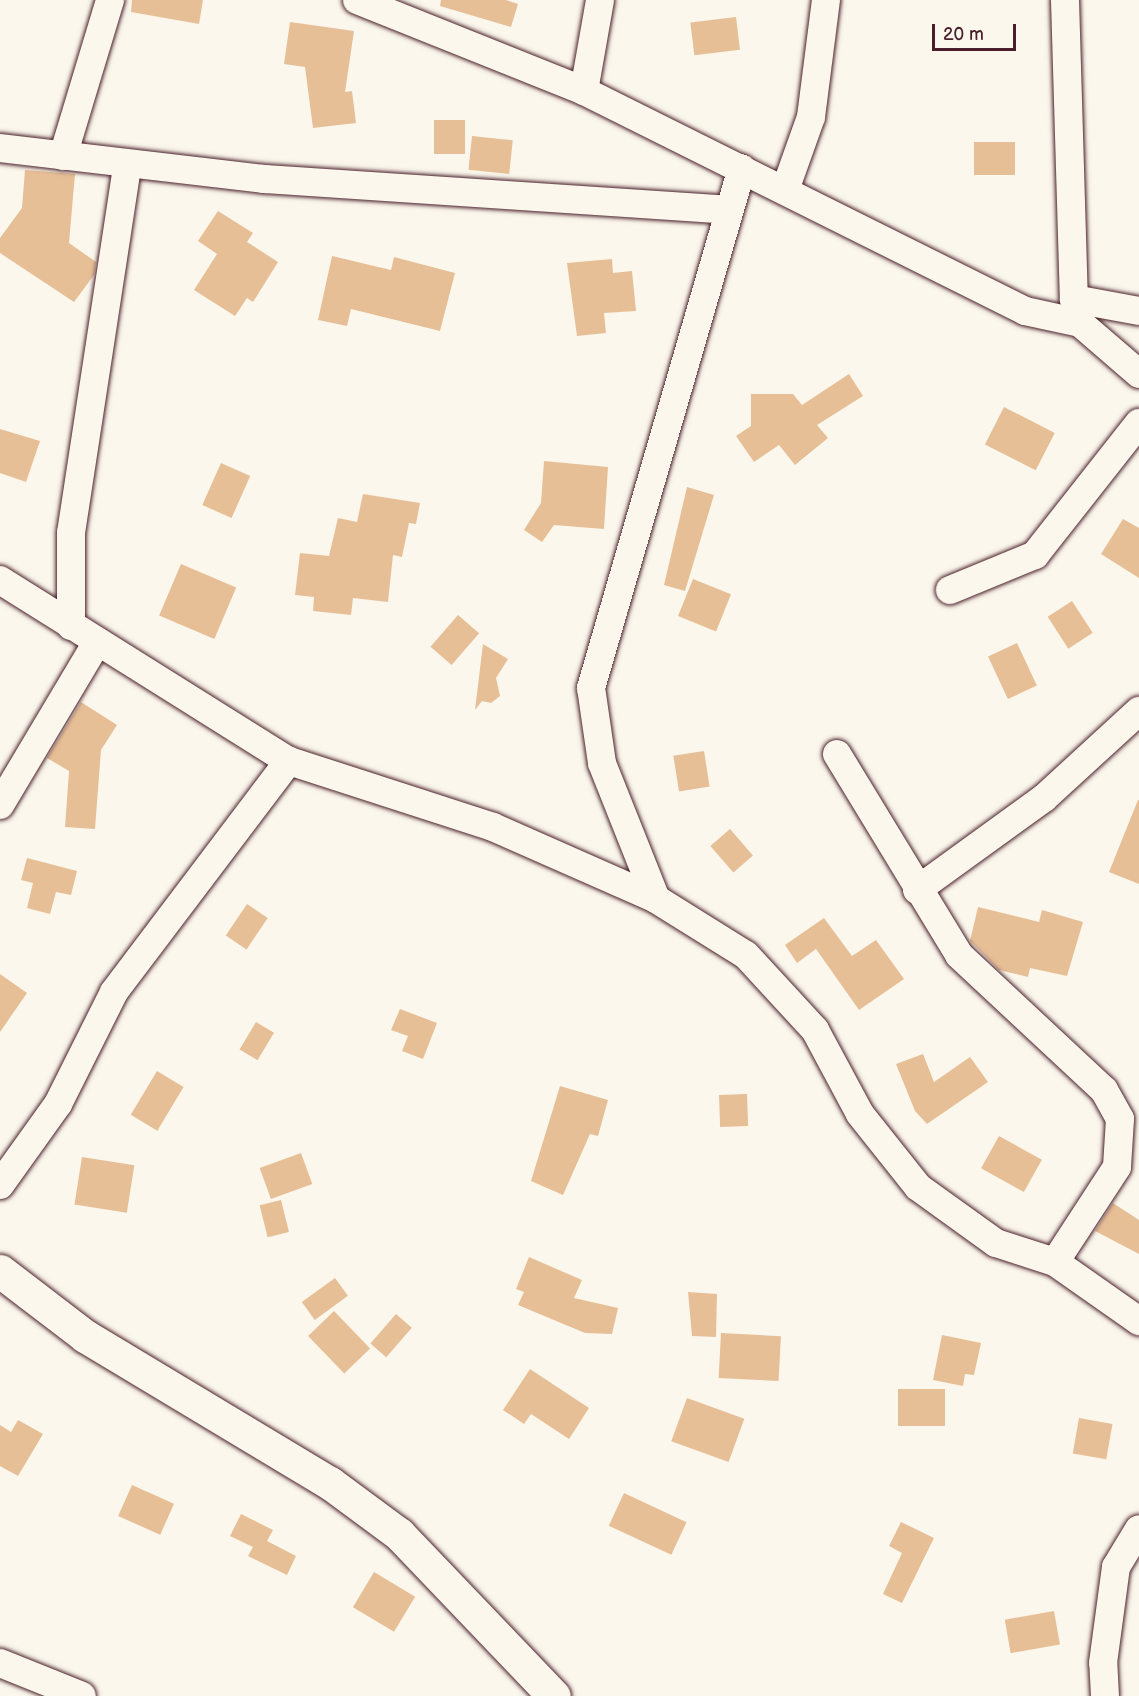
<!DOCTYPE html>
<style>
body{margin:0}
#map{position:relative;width:1139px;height:1696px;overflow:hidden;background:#fbf7ec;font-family:"Balsamiq Sans",sans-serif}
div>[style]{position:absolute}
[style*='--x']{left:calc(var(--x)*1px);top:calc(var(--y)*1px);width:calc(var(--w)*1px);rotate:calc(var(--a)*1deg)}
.building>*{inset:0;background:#e7bf97;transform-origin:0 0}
.roads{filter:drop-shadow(0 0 2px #4a1f2b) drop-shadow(0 0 2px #4a1f2b)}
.minor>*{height:28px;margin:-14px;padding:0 14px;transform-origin:14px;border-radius:14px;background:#fbf7ec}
.tertiary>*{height:33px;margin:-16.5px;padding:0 16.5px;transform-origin:16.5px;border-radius:16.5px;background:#fbf7ec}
span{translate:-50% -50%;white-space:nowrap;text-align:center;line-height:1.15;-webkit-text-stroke:5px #fbf7ec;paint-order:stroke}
.scale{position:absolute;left:932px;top:24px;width:84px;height:27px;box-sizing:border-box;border:3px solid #4a1f2b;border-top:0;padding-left:8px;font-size:18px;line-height:21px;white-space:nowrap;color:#4a1f2b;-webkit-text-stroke:4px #fbf7ec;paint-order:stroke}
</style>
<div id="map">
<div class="building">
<div style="clip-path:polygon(132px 0,203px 0,199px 24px,131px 12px)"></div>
<div style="clip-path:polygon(441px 0,506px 0,518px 4px,511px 27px,440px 6px)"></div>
<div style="left:736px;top:17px;width:33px;height:46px;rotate:83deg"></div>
<div style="clip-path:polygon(290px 22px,354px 31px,345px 92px,352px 91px,356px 123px,313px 128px,305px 67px,284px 64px)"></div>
<div style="left:434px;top:120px;width:31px;height:34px"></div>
<div style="left:472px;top:136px;width:41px;height:34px;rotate:6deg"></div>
<div style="left:1015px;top:142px;width:33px;height:41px;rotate:90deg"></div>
<div style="clip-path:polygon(25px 170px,75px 174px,69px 243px,96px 262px,94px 275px,74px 302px,0 253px,0 238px,22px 208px)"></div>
<div style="clip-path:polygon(218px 211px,253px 233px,247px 242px,278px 262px,253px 302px,247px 298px,235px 316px,194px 290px,217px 254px,198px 241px)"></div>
<div style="clip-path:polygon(332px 256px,391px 270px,394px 257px,455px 273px,440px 331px,351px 309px,347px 326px,318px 320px)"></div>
<div style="clip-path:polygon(612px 259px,613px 273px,632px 271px,636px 311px,604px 313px,606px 333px,577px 336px,567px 263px)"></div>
<div style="clip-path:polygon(849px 374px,863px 396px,817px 425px,828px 438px,795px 465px,779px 445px,754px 462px,736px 436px,751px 426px,751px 394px,793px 394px,802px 405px)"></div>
<div style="left:1004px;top:407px;width:57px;height:42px;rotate:27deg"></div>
<div style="clip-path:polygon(0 429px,40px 441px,26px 482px,0 473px)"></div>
<div style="clip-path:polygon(544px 461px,608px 467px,604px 529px,554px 525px,542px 542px,524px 530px,541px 503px)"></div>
<div style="left:221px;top:463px;width:32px;height:46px;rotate:24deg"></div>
<div style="clip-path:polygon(687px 487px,714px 495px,685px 591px,664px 585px)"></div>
<div style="clip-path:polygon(363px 494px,420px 503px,416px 524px,409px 523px,402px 557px,393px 555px,388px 602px,353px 598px,351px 615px,313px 611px,314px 597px,295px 595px,300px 553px,329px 556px,338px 518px,357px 522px)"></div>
<div style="clip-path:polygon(1123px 519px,1139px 528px,1139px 578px,1101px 554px)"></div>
<div style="left:181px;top:564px;width:60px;height:56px;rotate:23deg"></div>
<div style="left:693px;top:579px;width:41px;height:40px;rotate:22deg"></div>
<div style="left:1072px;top:601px;width:38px;height:29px;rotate:57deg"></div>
<div style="left:458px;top:615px;width:28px;height:42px;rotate:41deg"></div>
<div style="left:1017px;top:643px;width:47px;height:32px;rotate:65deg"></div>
<div style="clip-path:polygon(483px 644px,508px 659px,496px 678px,500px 696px,491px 703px,482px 701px,475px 710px)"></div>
<div style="clip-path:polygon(81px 702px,117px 725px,101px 750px,95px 829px,65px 827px,69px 771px,47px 758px)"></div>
<div style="left:704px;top:751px;width:36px;height:31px;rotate:81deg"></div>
<div style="clip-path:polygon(1138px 800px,1139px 800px,1139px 884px,1109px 872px)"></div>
<div style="left:730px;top:829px;width:35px;height:26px;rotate:49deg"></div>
<div style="clip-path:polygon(27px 858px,77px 871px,71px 895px,56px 892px,50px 914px,27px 908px,33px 883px,21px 880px)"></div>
<div style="left:247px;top:904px;width:25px;height:38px;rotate:34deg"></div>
<div style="clip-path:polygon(978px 907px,1039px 922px,1042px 910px,1083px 922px,1067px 976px,1030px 968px,1028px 977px,999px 970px,970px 941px)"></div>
<div style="clip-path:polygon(824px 918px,852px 956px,876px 940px,904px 979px,859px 1010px,816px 949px,797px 963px,785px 945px)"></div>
<div style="clip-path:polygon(0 974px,27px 993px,0 1032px)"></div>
<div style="clip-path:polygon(400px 1009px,437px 1023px,423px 1059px,402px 1051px,408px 1036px,391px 1030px)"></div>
<div style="left:256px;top:1022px;width:21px;height:32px;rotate:31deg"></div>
<div style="clip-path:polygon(923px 1054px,934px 1082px,970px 1057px,988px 1082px,927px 1124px,915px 1111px,896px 1064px)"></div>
<div style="left:157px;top:1071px;width:31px;height:51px;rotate:31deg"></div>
<div style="clip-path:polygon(560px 1086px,608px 1100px,598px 1136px,590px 1134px,563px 1195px,531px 1181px)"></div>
<div style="left:747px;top:1094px;width:32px;height:28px;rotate:88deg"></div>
<div style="left:999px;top:1136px;width:49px;height:37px;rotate:29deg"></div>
<div style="left:301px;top:1153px;width:33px;height:44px;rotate:70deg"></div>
<div style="left:82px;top:1157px;width:53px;height:48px;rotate:9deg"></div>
<div style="left:281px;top:1200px;width:33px;height:22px;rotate:76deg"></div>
<div style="clip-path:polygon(1113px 1203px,1139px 1220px,1139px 1254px,1095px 1231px)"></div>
<div style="clip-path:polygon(529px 1257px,582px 1280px,574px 1298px,618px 1308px,612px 1334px,585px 1333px,518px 1305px,524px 1292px,516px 1289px)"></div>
<div style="left:335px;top:1278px;width:22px;height:41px;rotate:54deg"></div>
<div style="clip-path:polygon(688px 1292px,717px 1294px,716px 1337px,692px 1336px)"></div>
<div style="left:334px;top:1311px;width:52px;height:36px;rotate:46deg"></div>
<div style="left:396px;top:1314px;width:21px;height:39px;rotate:41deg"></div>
<div style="left:721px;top:1333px;width:60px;height:45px;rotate:3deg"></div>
<div style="clip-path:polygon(942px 1335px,981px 1343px,974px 1375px,965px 1374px,963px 1386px,933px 1380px)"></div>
<div style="clip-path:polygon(530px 1369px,589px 1408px,569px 1439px,531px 1414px,524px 1424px,503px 1410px)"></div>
<div style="left:898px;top:1389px;width:47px;height:37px"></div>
<div style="left:687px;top:1398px;width:61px;height:46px;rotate:20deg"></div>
<div style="left:1079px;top:1418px;width:34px;height:36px;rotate:10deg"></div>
<div style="clip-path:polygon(18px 1420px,43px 1434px,18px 1476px,0 1466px,0 1425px,11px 1432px)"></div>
<div style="left:132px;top:1485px;width:46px;height:34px;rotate:24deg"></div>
<div style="left:624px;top:1493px;width:69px;height:36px;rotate:25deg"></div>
<div style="clip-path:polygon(241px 1514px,273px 1530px,267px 1541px,296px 1556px,287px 1575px,248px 1556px,253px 1547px,230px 1536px)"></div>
<div style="clip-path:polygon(901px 1522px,934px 1538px,902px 1603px,883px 1594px,902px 1553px,889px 1546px)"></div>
<div style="left:374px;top:1572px;width:48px;height:41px;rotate:31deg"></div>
<div style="left:1054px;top:1611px;width:34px;height:50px;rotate:80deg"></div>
</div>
<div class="roads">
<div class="minor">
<div style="--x:357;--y:0;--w:245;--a:21.8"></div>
<div style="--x:584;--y:91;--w:493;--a:26.5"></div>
<div style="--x:1025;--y:311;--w:56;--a:12.3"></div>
<div style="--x:1080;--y:323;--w:78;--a:40.8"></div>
<div style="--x:1065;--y:0;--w:299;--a:88.3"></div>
<div style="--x:1074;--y:299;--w:25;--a:76"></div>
<div style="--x:584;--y:91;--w:92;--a:-80"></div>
<div style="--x:0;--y:148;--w:266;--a:6.7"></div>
<div style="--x:264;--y:179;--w:466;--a:3.8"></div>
<div style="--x:63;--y:156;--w:163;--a:-73.2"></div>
<div style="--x:785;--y:190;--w:77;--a:-70.4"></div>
<div style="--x:811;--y:117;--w:118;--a:-82.7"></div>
<div style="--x:1074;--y:299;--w:66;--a:10.5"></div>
<div style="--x:0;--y:580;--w:341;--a:32.1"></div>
<div style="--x:289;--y:761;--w:214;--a:17.9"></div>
<div style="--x:493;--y:827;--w:178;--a:23.8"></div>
<div style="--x:656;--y:899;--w:106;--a:31.9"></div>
<div style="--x:746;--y:955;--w:102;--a:47.4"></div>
<div style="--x:815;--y:1030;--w:95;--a:61.8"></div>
<div style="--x:860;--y:1114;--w:93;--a:51.5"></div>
<div style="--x:918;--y:1187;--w:96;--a:35.7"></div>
<div style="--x:996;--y:1243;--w:62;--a:17.9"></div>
<div style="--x:1055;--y:1262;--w:103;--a:35.1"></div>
<div style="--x:950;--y:590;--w:92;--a:-22.4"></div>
<div style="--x:1035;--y:555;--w:168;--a:-51.8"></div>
<div style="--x:71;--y:626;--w:93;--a:-90"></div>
<div style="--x:71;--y:533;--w:372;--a:-81.3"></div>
<div style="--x:837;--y:754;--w:235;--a:58.7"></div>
<div style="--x:959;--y:955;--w:198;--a:43"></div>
<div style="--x:1104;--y:1090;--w:33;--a:61"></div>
<div style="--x:1120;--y:1119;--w:48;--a:93.6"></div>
<div style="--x:1117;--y:1167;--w:113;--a:123.1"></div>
<div style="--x:0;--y:805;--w:190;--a:-59.2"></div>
<div style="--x:917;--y:890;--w:157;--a:-35.9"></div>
<div style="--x:1044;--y:798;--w:129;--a:-42.5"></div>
<div style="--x:656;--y:899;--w:146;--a:-111.7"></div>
<div style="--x:602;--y:763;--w:76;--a:-98.3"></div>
<div style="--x:591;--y:688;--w:541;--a:-73.81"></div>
<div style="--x:0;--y:1185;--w:100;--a:-54.4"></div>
<div style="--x:58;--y:1104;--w:125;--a:-63.4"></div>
<div style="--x:114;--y:992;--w:290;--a:-52.9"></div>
<div style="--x:0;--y:1663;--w:88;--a:21.9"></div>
<div style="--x:1105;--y:1696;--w:33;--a:-93"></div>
<div style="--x:1103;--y:1663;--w:97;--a:-82.3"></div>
<div style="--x:1116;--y:1567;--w:44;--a:-58.8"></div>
</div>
<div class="tertiary">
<div style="--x:0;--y:1271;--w:107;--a:37.4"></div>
<div style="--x:85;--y:1336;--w:286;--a:31"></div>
<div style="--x:330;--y:1483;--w:86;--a:36.5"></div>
<div style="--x:399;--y:1534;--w:224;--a:46.3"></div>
</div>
</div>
<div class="scale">20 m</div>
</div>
